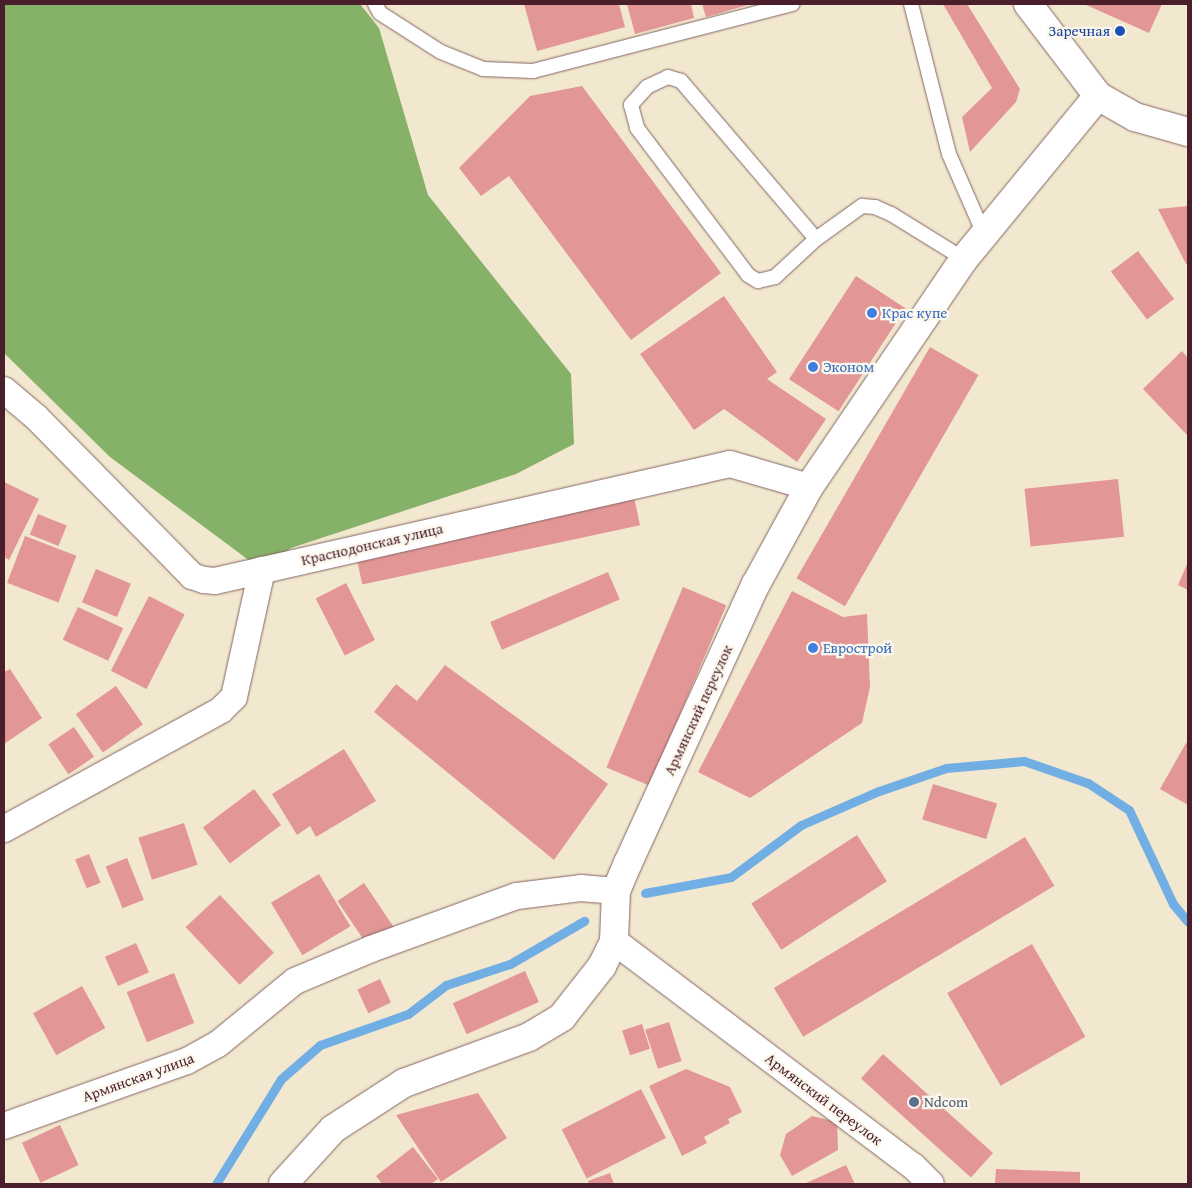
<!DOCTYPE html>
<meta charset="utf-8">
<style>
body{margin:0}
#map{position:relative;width:1192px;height:1188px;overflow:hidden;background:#f2e8cf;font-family:"Gentium Book Plus",serif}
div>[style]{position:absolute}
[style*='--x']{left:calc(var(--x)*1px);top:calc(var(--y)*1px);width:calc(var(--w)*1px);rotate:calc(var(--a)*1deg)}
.forest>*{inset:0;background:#86b168}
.stream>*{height:9px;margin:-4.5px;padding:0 4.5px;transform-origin:4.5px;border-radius:4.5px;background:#71aee3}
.building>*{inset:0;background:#e29796;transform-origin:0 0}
.roads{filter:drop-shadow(0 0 1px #856564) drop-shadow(0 0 1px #856564)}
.lane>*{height:14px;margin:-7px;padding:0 7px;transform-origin:7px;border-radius:7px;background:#fff}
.street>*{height:26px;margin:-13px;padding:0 13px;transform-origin:13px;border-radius:13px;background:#fff}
.secondary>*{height:28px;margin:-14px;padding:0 14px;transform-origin:14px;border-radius:14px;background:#fff}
.dots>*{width:14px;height:14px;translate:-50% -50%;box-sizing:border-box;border:2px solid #fbf7ec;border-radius:50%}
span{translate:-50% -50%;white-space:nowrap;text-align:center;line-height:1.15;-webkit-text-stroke:4.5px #fbf7ec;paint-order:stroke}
.transit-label{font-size:15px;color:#164399}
.right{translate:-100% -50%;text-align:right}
.shop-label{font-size:15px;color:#366cbe}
.left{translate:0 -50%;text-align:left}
.street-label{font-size:15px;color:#4a1f2b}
.service-label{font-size:15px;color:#4e5e75}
.frame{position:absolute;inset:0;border:5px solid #4a1f2b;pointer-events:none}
</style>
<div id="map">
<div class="forest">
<div style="clip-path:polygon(4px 4px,360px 4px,379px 28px,428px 195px,571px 374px,574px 444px,516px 474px,291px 548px,262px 570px,110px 457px,4px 353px)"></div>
</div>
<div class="stream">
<div style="--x:645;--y:893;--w:87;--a:-10.5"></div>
<div style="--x:731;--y:877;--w:87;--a:-36.6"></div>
<div style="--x:801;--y:825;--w:85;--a:-23.6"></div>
<div style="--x:879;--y:791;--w:71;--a:-18.9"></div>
<div style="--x:946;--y:768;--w:78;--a:-5.1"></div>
<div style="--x:1024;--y:761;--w:68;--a:19"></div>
<div style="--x:1088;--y:783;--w:49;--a:33.4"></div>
<div style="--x:1129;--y:810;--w:104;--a:64.9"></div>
<div style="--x:1173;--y:904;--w:23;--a:50"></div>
<div style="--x:216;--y:1184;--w:123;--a:-58.2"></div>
<div style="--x:281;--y:1079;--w:52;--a:-41.1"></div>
<div style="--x:320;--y:1045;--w:93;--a:-19.4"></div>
<div style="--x:408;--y:1014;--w:48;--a:-37.3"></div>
<div style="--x:446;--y:985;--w:67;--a:-18.2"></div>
<div style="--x:510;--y:964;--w:86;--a:-30.2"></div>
</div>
<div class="building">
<div style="clip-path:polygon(524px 4px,619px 4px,625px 27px,537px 51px)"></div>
<div style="clip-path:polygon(627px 4px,691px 4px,694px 18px,635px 34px)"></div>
<div style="clip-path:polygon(702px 4px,751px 4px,706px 17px)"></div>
<div style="clip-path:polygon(943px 4px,967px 4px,1020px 89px,1016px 102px,970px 152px,962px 117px,992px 88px)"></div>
<div style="clip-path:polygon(1084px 4px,1162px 4px,1149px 33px)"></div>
<div style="clip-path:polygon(582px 86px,721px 273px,631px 340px,509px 176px,481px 196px,459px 168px,530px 96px)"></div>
<div style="clip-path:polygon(1188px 206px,1188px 264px,1186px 264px,1158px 209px)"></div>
<div style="left:1138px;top:251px;width:60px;height:34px;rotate:53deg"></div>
<div style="left:856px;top:276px;width:59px;height:123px;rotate:33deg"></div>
<div style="clip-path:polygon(724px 296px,777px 372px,767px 379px,826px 419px,797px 462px,724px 409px,694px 430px,640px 354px)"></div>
<div style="left:930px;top:347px;width:56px;height:267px;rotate:30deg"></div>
<div style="clip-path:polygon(1182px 351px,1188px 358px,1188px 436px,1143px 389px)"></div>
<div style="left:1118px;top:479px;width:58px;height:94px;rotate:84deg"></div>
<div style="clip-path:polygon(4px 482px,39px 499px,9px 560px,4px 557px)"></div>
<div style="left:634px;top:497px;width:29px;height:284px;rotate:78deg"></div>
<div style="left:38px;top:514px;width:31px;height:22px;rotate:22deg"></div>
<div style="left:25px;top:536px;width:55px;height:50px;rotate:21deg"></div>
<div style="clip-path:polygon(1188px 562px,1188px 590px,1178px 585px)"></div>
<div style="left:96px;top:569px;width:38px;height:36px;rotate:23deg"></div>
<div style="left:608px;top:572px;width:30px;height:128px;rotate:67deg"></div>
<div style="left:346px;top:583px;width:64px;height:34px;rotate:63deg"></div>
<div style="left:683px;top:587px;width:47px;height:196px;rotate:23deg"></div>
<div style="clip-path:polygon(792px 591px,843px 617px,867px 614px,870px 687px,862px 723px,750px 798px,698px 772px)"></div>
<div style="left:149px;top:596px;width:40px;height:84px;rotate:27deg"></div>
<div style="left:78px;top:607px;width:50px;height:36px;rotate:25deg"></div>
<div style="clip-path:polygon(445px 665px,608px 784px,554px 860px,374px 712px,396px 684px,417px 701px)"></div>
<div style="clip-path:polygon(10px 669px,42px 718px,4px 744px,4px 672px)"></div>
<div style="left:116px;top:686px;width:47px;height:49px;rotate:55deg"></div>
<div style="left:74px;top:727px;width:36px;height:31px;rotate:56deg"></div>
<div style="clip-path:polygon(1186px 743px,1188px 744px,1188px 805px,1160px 789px)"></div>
<div style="clip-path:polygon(344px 749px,376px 801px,316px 837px,310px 826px,297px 835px,272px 794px)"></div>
<div style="left:933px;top:784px;width:67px;height:37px;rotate:17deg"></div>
<div style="left:254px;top:789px;width:45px;height:64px;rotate:53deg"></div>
<div style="left:184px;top:823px;width:44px;height:48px;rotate:72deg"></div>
<div style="left:857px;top:835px;width:55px;height:126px;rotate:57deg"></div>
<div style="left:1025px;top:837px;width:57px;height:293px;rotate:59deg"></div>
<div style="left:89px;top:854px;width:31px;height:15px;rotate:68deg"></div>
<div style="left:127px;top:858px;width:45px;height:23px;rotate:68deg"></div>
<div style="left:319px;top:874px;width:61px;height:56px;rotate:59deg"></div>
<div style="left:364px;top:883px;width:54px;height:32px;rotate:56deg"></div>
<div style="left:220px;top:895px;width:79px;height:47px;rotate:47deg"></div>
<div style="left:136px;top:943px;width:32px;height:34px;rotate:66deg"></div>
<div style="left:1032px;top:944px;width:107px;height:98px;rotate:60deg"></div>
<div style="left:525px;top:971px;width:34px;height:79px;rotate:66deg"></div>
<div style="left:174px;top:973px;width:54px;height:51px;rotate:68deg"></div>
<div style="left:380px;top:979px;width:26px;height:25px;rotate:65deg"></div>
<div style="left:82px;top:986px;width:48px;height:56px;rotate:61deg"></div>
<div style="left:669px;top:1022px;width:41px;height:25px;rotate:72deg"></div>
<div style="left:642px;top:1024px;width:26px;height:21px;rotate:72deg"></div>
<div style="left:883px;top:1054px;width:148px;height:33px;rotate:42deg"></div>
<div style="clip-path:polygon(686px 1069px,730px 1087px,742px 1112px,728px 1119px,730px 1123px,704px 1137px,707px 1143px,682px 1156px,649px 1086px)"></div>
<div style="left:641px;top:1089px;width:55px;height:89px;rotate:63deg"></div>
<div style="clip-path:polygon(478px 1093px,507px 1138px,441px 1182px,396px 1115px)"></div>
<div style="clip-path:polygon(812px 1116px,837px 1122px,838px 1150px,792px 1176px,780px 1155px,786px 1134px)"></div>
<div style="left:60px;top:1125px;width:44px;height:42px;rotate:65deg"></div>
<div style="clip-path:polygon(413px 1147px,438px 1179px,431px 1184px,382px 1184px,376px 1176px)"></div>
<div style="clip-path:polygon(846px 1165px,855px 1184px,804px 1184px)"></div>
<div style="clip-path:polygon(996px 1169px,1080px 1172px,1080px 1184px,995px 1184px)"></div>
<div style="clip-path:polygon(610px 1173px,614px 1184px,589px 1184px,588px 1181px)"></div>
</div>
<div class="roads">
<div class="lane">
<div style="--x:375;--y:4;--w:10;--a:61"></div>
<div style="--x:380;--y:13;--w:72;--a:32.6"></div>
<div style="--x:441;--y:52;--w:45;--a:22"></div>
<div style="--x:483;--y:69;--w:50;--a:2.3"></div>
<div style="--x:533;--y:71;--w:268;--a:-14.5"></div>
<div style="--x:911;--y:4;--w:155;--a:75.8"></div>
<div style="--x:949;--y:154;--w:87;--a:66.4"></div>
<div style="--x:816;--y:239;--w:208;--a:-130.5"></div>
<div style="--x:681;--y:81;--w:14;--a:-163"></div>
<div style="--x:668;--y:77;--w:23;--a:155"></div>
<div style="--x:647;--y:87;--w:24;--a:132"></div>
<div style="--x:631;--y:105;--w:24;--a:75"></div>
<div style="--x:637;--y:128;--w:184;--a:52.9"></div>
<div style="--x:748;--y:275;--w:12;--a:31"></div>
<div style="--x:758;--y:281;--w:17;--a:-13"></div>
<div style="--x:775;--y:277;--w:56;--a:-42.8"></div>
<div style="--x:816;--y:239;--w:57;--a:-35.7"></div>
<div style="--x:862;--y:206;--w:13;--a:4"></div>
<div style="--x:875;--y:207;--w:17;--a:24"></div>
<div style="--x:891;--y:214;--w:86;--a:31.7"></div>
</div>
<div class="street">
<div style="--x:4;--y:390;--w:42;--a:40.2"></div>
<div style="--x:36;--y:417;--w:223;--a:45.5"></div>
<div style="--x:192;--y:576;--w:13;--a:18"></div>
<div style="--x:204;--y:580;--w:11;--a:5"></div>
<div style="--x:215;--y:581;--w:528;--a:-12.8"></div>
<div style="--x:730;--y:464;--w:82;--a:16.2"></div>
<div style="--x:4;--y:829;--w:247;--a:-28.7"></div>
<div style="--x:221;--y:710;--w:18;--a:-45"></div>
<div style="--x:234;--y:697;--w:130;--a:-77.6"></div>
<div style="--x:614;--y:941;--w:374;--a:37"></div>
<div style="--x:913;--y:1166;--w:25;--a:45"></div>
<div style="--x:4;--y:1126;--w:194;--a:-19.6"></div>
<div style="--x:187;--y:1061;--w:35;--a:-29"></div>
<div style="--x:218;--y:1044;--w:99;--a:-39.3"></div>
<div style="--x:295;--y:981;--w:82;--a:-22.8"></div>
<div style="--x:371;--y:949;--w:155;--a:-20"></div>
<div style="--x:517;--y:896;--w:64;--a:-7.1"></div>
<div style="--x:581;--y:888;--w:35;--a:5"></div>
</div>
<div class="secondary">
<div style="--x:1028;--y:4;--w:116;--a:52.7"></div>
<div style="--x:1098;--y:96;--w:43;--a:29.6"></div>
<div style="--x:1135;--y:117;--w:55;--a:15.8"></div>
<div style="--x:283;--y:1184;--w:74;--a:-47.7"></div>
<div style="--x:333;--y:1129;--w:85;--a:-32.9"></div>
<div style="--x:404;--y:1083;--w:133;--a:-20.2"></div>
<div style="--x:529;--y:1037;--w:39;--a:-31"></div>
<div style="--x:562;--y:1017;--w:65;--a:-51.9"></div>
<div style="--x:602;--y:966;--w:28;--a:-64"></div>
<div style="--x:614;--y:941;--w:50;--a:-87.7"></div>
<div style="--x:616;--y:891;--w:30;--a:-67"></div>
<div style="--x:628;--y:863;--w:307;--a:-65.4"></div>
<div style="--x:756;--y:584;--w:111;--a:-61.3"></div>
<div style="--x:809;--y:487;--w:276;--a:-55.8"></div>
<div style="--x:964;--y:259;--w:211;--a:-50.6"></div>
</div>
</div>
<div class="dots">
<div style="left:1120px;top:31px;background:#1a4fb4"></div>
<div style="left:872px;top:313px;background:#3f7fe0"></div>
<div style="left:813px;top:367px;background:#3f7fe0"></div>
<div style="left:813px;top:648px;background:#3f7fe0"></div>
<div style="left:914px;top:1102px;background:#5c6f8a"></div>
</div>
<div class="transit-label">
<span class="right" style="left:1110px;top:31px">Заречная</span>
</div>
<div class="shop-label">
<span class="left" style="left:882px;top:313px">Крас купе</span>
<span class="left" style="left:823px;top:367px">Эконом</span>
<span class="left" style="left:823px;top:648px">Еврострой</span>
</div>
<div class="street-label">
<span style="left:372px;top:544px;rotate:-13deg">Краснодонская улица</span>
<span style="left:698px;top:710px;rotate:-65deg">Армянский переулок</span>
<span style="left:138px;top:1077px;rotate:-20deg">Армянская улица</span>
<span style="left:824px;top:1099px;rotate:37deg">Армянский переулок</span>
</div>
<div class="service-label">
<span class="left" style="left:924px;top:1102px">Ndcom</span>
</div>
<div class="frame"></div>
</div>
